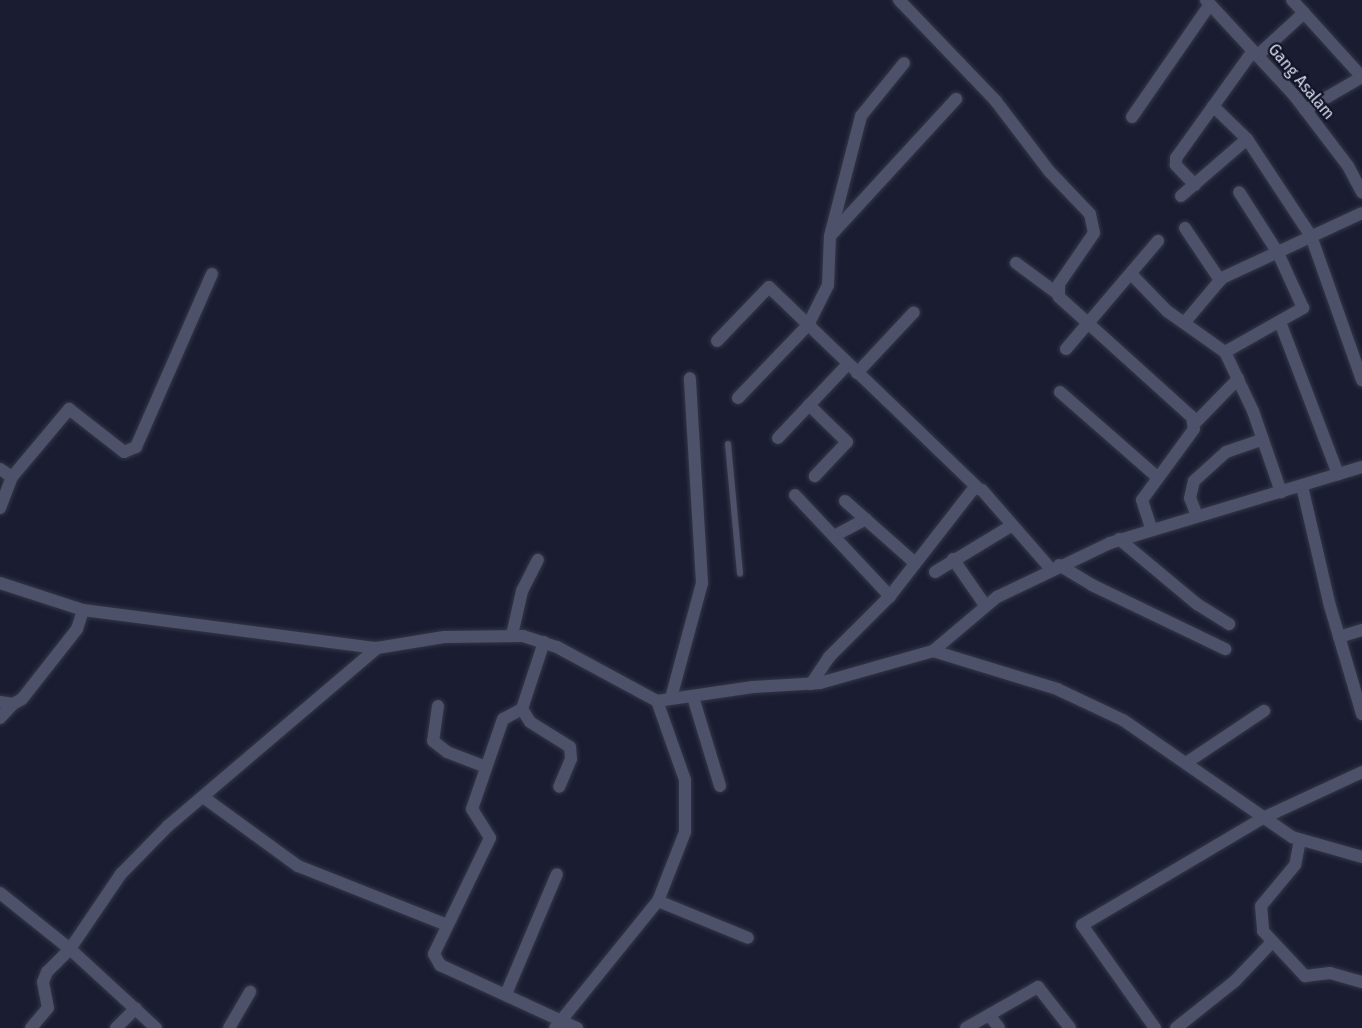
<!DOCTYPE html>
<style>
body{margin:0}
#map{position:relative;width:1362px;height:1028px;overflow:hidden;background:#1a1d32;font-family:"Fira Sans",sans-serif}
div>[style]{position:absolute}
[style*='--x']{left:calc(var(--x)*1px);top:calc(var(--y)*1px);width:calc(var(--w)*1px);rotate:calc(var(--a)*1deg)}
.roads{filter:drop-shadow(0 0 2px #353647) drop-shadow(0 0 2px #353647)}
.service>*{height:6px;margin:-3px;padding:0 3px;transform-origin:3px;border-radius:3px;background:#4d526a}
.minor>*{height:12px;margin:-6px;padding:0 6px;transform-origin:6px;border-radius:6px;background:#4d526a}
span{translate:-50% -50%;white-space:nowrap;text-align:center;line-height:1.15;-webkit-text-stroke:4.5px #111428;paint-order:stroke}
.street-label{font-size:16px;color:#daddeb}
</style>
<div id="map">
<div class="roads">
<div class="service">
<div style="--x:728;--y:444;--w:130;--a:84.7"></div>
</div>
<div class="minor">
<div style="--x:899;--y:0;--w:139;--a:46.2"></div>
<div style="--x:995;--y:100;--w:89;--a:52.7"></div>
<div style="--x:1049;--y:171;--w:59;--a:46.4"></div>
<div style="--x:1090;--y:214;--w:19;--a:78"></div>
<div style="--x:1094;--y:233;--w:62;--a:124.5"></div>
<div style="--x:1059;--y:284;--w:13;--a:90"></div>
<div style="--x:1059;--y:297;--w:179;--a:42.1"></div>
<div style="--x:1192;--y:417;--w:12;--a:81"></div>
<div style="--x:1194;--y:429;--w:88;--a:126.2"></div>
<div style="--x:1142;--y:500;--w:29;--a:72"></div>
<div style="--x:1206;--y:0;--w:129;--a:47.2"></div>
<div style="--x:1294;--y:95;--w:89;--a:52.7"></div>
<div style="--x:1348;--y:166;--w:30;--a:62"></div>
<div style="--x:1292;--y:0;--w:18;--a:47"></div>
<div style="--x:1257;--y:56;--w:64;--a:-42.5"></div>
<div style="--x:1304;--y:13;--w:86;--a:47.8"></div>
<div style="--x:1213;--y:106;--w:47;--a:44.1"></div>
<div style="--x:1247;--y:139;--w:116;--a:56.6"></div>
<div style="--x:1311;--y:236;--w:153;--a:70.5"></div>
<div style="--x:1305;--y:110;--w:66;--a:-30.1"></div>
<div style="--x:1132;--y:117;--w:135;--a:-55.3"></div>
<div style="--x:1195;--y:185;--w:28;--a:-134"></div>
<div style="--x:1176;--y:165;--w:7;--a:-90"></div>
<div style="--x:1176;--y:158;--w:132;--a:-54.3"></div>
<div style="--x:1181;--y:196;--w:87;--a:-40.8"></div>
<div style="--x:1185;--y:228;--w:63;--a:56.1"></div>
<div style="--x:831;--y:235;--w:185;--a:-47.4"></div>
<div style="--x:1016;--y:263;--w:52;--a:36.4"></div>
<div style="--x:1132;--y:275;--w:50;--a:45.8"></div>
<div style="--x:1167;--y:311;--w:71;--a:35.3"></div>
<div style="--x:1225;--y:352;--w:65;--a:64.6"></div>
<div style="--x:1253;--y:411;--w:86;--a:70.9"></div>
<div style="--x:1185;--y:322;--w:57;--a:-49.9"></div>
<div style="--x:1222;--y:278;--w:154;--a:-24.9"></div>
<div style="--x:1280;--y:322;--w:163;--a:69.1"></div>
<div style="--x:717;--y:341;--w:75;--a:-46.1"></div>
<div style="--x:769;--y:287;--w:289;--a:43.9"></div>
<div style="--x:1066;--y:349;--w:142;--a:-49.6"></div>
<div style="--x:1225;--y:352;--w:90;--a:-29.4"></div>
<div style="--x:1303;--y:308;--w:60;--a:-114.4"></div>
<div style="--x:1278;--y:253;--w:72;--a:-122.6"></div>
<div style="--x:857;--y:373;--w:83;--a:-46.9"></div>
<div style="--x:1060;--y:392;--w:128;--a:41.2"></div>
<div style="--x:738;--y:398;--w:101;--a:-46.2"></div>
<div style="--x:808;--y:325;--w:45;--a:-63.4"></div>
<div style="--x:828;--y:285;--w:49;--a:-87.7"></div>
<div style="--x:830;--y:236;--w:124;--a:-75.5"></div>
<div style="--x:861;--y:116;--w:68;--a:-50.9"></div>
<div style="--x:809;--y:405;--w:53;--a:44.2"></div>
<div style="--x:847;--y:442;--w:47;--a:133.3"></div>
<div style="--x:1195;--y:423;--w:62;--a:-45.7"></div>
<div style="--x:778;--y:438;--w:102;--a:-46.6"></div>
<div style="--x:0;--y:469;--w:14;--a:34"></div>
<div style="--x:1302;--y:486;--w:123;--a:76.9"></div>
<div style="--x:1330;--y:606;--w:113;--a:73.5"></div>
<div style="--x:795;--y:495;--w:139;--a:46.8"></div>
<div style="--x:845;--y:501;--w:92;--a:41.5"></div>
<div style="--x:0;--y:508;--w:33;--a:-69"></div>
<div style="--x:12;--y:477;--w:89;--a:-50"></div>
<div style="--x:69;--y:409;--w:70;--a:38"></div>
<div style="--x:124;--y:452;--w:13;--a:-23"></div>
<div style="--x:136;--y:447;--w:189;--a:-66.3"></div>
<div style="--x:1197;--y:516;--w:19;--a:-111"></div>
<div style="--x:1190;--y:498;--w:17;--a:-77"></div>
<div style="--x:1194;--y:481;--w:43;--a:-42.2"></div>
<div style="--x:1226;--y:452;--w:39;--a:-19"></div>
<div style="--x:834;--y:536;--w:36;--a:-28"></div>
<div style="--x:1119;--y:539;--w:102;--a:39.8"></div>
<div style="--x:1197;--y:604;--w:38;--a:32"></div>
<div style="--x:953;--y:559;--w:56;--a:55.2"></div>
<div style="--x:1059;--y:565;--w:39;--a:31"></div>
<div style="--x:1092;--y:585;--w:148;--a:25.7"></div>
<div style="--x:935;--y:572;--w:89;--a:-31.2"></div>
<div style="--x:0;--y:583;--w:87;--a:18"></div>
<div style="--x:83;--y:610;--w:296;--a:7.4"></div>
<div style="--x:377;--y:648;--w:68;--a:-9.3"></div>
<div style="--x:444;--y:637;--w:79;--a:-0.7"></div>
<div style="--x:523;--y:636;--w:36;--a:18"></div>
<div style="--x:557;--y:647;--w:114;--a:28.4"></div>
<div style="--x:512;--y:635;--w:45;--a:-77.2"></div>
<div style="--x:522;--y:591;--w:35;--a:-63"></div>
<div style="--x:1339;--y:637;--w:24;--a:-17"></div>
<div style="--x:544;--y:642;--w:71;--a:108.2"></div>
<div style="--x:522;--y:709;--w:21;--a:152"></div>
<div style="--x:503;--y:719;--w:95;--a:109"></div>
<div style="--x:472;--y:809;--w:34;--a:58"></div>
<div style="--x:490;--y:838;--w:129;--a:115.8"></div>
<div style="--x:434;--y:954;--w:13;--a:61"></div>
<div style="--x:440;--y:965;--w:151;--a:24.7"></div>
<div style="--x:933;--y:651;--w:130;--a:17"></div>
<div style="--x:1057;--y:689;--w:73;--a:25.2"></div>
<div style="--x:1123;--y:720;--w:206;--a:34.7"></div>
<div style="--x:1292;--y:837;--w:73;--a:15.9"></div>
<div style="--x:811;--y:684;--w:32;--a:-56"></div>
<div style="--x:829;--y:657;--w:86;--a:-45"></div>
<div style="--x:890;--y:596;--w:137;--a:-52.1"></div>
<div style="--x:974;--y:488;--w:8;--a:14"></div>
<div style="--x:982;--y:490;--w:103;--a:48.9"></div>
<div style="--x:693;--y:697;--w:93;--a:73.1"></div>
<div style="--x:671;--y:698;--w:119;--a:-74.9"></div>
<div style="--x:702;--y:583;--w:205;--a:-93.4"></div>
<div style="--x:0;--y:702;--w:13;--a:9"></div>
<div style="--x:13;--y:704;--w:10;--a:-29"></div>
<div style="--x:22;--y:699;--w:89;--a:-51.8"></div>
<div style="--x:77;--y:629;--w:20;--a:-72"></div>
<div style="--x:438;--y:706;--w:35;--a:98"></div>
<div style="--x:433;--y:741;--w:18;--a:38"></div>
<div style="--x:447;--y:752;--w:42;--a:21"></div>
<div style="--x:522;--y:709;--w:15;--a:58"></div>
<div style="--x:530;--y:722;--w:47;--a:32"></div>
<div style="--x:570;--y:747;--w:12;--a:85"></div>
<div style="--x:571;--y:759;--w:30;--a:113"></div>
<div style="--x:0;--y:718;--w:19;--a:-47"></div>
<div style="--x:1186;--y:763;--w:94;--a:-33.7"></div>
<div style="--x:203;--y:797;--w:117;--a:36"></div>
<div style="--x:298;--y:866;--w:160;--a:21.6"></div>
<div style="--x:1300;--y:840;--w:25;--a:101"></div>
<div style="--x:1295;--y:865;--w:53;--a:129.7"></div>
<div style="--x:1261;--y:906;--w:25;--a:85"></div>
<div style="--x:1263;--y:931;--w:62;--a:47"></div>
<div style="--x:1305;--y:976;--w:25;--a:-7"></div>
<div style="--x:1330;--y:973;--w:33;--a:16"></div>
<div style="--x:0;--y:893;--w:90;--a:38.7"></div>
<div style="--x:70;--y:949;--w:117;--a:42.6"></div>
<div style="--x:658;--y:901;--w:97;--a:22.3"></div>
<div style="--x:506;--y:994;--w:130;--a:-67"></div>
<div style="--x:989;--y:1015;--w:16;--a:52"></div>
<div style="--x:31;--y:1028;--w:26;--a:-50"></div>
<div style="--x:48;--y:1008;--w:26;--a:-101"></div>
<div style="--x:43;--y:982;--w:11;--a:-68"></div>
<div style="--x:47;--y:972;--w:33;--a:-45"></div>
<div style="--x:70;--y:949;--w:91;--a:-55.8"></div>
<div style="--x:121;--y:874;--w:67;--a:-45.6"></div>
<div style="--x:168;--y:826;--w:275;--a:-40.4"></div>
<div style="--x:116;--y:1028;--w:28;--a:-45"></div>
<div style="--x:229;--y:1028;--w:42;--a:-59.7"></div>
<div style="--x:555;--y:1028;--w:164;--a:-51"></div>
<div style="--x:658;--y:901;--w:74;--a:-68.6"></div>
<div style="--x:685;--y:832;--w:52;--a:-90"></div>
<div style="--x:685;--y:780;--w:84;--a:-109.5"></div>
<div style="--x:657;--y:701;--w:97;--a:-8.3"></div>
<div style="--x:753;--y:687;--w:67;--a:-3.4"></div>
<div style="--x:820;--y:683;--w:117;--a:-15.8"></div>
<div style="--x:933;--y:651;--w:84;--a:-40.2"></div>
<div style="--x:997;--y:597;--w:125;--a:-25.5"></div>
<div style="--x:1110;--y:543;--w:263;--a:-16.8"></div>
<div style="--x:966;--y:1028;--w:83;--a:-29.7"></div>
<div style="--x:1038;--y:987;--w:52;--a:52"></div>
<div style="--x:1155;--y:1028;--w:126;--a:-125.3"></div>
<div style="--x:1082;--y:925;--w:210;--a:-30.6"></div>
<div style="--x:1263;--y:818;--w:109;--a:-24.9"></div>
<div style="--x:1176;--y:1028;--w:75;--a:-38.5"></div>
<div style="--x:1235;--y:981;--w:54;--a:-46.5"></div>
</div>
</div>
<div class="street-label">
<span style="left:1301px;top:82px;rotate:50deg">Gang Asalam</span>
</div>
</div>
